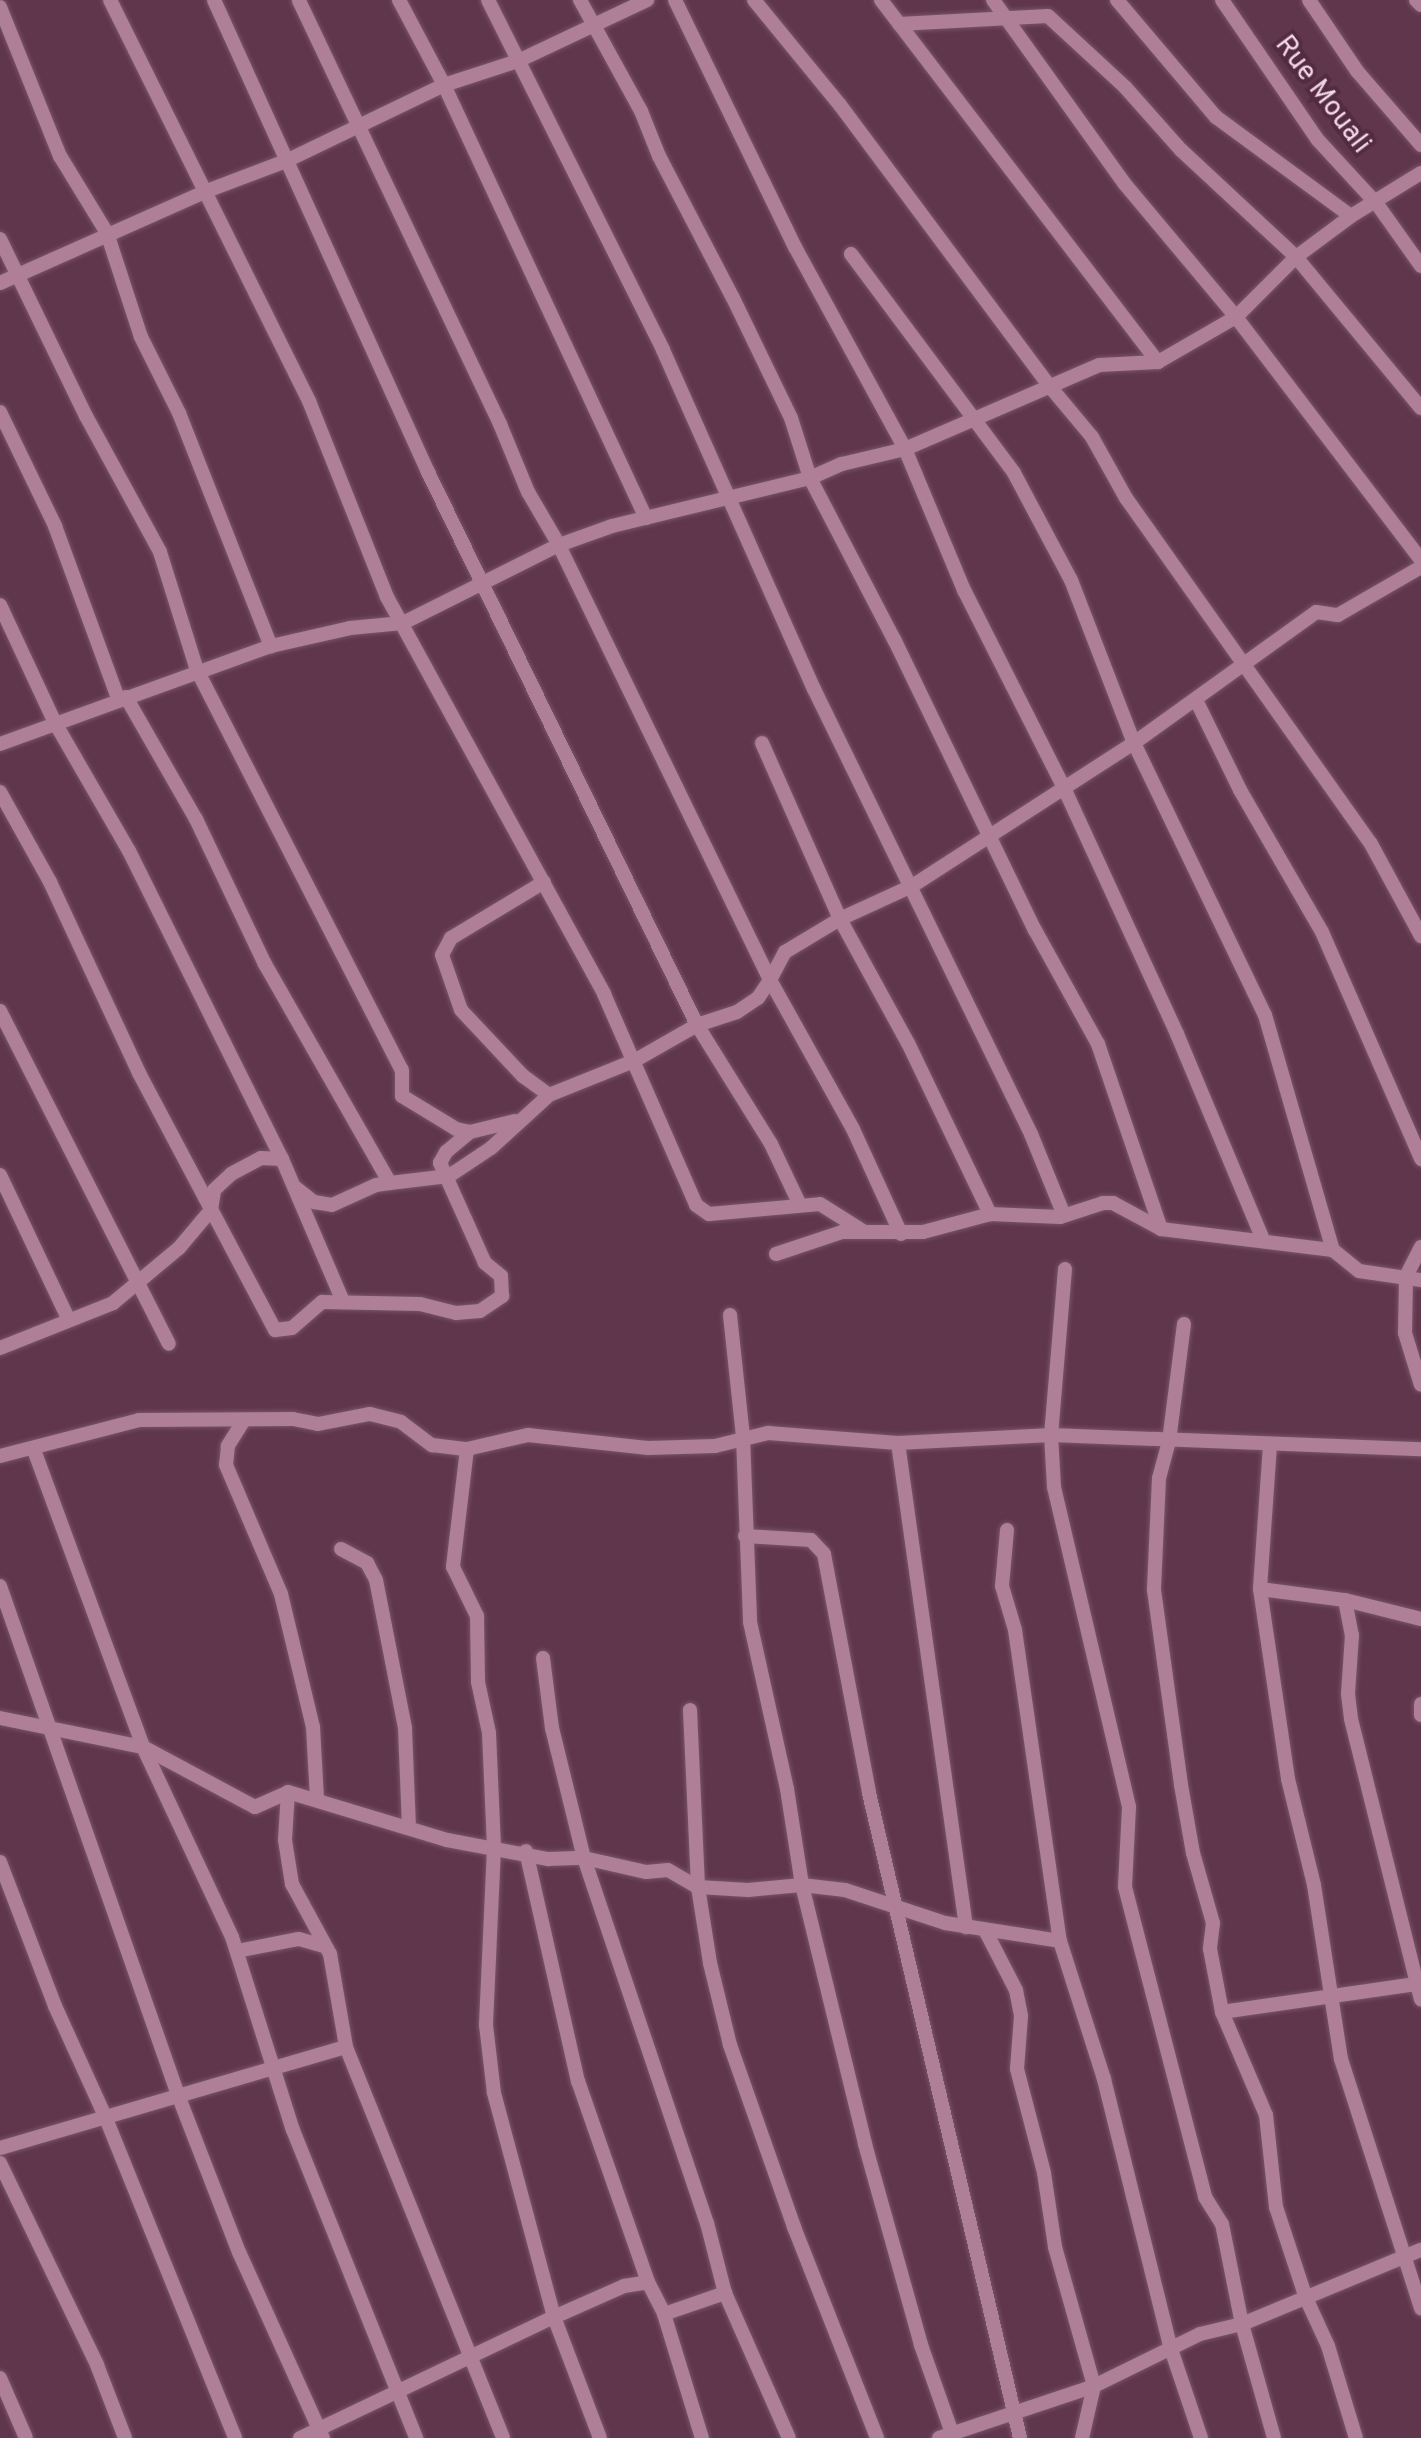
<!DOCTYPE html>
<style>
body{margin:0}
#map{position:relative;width:1421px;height:2438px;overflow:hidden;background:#60364c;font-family:Overpass,sans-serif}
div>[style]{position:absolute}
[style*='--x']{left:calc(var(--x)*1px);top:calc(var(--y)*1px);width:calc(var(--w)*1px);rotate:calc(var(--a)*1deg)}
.roads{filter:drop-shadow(0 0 2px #785468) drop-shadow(0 0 2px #785468)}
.street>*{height:14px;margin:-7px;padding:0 7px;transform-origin:7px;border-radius:7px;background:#ae7f97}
span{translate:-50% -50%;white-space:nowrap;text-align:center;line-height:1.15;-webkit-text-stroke:8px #542c41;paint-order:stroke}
.street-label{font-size:28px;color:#f3d8e5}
</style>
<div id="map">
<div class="roads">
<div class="street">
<div style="--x:110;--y:0;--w:448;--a:63.6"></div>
<div style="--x:309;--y:401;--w:211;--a:68.3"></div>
<div style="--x:387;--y:597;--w:452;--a:61.3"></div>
<div style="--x:604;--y:994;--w:230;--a:66.4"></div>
<div style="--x:696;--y:1205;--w:16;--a:35"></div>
<div style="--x:709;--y:1214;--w:111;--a:-5.1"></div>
<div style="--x:820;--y:1204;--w:51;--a:32.1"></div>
<div style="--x:214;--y:0;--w:518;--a:65.61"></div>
<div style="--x:428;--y:472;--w:615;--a:64.06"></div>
<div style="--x:697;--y:1025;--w:140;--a:58.1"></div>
<div style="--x:771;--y:1144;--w:65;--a:64.6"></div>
<div style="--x:399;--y:0;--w:96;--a:62.1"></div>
<div style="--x:444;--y:85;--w:478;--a:65"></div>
<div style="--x:488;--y:0;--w:391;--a:63.4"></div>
<div style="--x:663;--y:350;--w:371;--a:66"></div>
<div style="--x:814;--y:689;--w:495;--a:64"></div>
<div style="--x:1031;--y:1134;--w:85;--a:67.9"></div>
<div style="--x:580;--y:0;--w:127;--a:61.2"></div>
<div style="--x:641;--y:111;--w:48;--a:68.2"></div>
<div style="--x:659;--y:156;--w:160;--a:62.5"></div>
<div style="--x:733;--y:298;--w:133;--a:64.2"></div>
<div style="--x:791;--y:418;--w:63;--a:72.4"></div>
<div style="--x:810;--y:478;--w:184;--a:62.5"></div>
<div style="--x:895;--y:641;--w:321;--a:64.2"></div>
<div style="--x:1035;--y:930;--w:130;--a:61.1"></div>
<div style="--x:1098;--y:1044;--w:195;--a:71.2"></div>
<div style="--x:675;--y:0;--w:275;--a:64.1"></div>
<div style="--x:795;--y:247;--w:230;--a:61.4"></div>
<div style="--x:905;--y:449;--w:153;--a:67.3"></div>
<div style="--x:964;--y:590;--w:222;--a:63.2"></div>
<div style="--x:1064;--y:788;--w:271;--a:65.3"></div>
<div style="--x:1177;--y:1034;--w:223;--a:67.3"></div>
<div style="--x:754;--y:0;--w:136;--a:50.7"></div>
<div style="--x:840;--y:105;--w:354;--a:53.3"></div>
<div style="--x:1052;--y:389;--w:62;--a:50.2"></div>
<div style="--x:1092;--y:437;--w:70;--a:60.9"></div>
<div style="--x:1126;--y:498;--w:424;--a:54.7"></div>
<div style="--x:1371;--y:844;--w:105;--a:61.5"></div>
<div style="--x:881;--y:0;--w:456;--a:52.6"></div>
<div style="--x:993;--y:0;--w:225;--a:54.4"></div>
<div style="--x:1124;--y:183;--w:175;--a:50.1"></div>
<div style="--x:1236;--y:317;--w:305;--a:52.7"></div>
<div style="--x:1117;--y:0;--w:153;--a:49.8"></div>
<div style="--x:1216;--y:117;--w:167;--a:36.3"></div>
<div style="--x:1222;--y:0;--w:168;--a:55.6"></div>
<div style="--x:1317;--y:139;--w:88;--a:47.3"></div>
<div style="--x:1377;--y:204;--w:76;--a:54.6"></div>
<div style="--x:1309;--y:0;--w:86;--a:55.9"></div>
<div style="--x:1357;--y:71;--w:98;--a:49.1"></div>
<div style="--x:1416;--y:0;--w:7;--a:45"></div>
<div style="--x:0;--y:7;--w:161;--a:68.1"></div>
<div style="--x:60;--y:156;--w:90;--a:58.6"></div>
<div style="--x:107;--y:233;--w:109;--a:71.9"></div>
<div style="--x:141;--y:337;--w:85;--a:63.4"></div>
<div style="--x:179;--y:413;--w:251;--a:68.5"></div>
<div style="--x:899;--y:24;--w:149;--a:-3.1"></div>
<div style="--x:1048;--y:16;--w:105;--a:42.7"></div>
<div style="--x:1125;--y:87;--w:84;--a:48.4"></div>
<div style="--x:1181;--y:150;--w:157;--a:42.9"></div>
<div style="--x:1296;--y:257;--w:196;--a:50.4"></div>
<div style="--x:0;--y:239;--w:197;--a:64.1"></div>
<div style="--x:86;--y:416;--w:155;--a:61.4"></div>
<div style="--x:160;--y:552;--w:124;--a:72.6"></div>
<div style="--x:197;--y:670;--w:449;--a:62.9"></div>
<div style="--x:402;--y:1070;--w:26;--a:90"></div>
<div style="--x:402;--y:1096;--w:63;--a:31.4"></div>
<div style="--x:456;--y:1129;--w:14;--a:12"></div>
<div style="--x:851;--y:254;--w:273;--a:53.3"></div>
<div style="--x:1014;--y:473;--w:121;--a:62"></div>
<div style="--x:1071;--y:580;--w:175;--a:68.9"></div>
<div style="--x:1134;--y:743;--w:302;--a:64.3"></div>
<div style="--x:1265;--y:1015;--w:245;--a:73.9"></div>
<div style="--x:0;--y:283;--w:223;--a:-24"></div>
<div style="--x:204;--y:192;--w:88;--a:-20.7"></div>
<div style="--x:286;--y:161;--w:175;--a:-25.7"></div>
<div style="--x:444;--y:85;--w:78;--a:-18"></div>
<div style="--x:518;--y:61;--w:143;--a:-25.3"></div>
<div style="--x:0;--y:412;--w:127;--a:64.2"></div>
<div style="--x:55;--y:526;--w:183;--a:69.9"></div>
<div style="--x:0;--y:605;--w:128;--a:65"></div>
<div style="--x:54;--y:721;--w:150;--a:60"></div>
<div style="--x:129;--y:851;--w:344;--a:63.6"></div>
<div style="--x:282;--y:1159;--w:155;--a:66.8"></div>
<div style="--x:126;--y:697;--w:141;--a:60.2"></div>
<div style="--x:196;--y:819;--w:161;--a:64.6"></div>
<div style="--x:265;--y:964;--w:252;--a:60.3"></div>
<div style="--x:390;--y:1183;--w:59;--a:-6.8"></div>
<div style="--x:449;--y:1176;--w:50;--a:-33.7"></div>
<div style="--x:491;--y:1148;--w:79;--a:-42.4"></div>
<div style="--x:549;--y:1095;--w:92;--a:-21.8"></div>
<div style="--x:634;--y:1061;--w:73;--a:-29.7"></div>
<div style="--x:697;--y:1025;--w:42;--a:-18"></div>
<div style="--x:737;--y:1012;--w:25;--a:-34"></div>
<div style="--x:758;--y:998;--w:22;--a:-56"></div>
<div style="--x:770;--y:980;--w:483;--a:-115.9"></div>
<div style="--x:559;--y:545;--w:61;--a:-120.3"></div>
<div style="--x:528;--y:492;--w:74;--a:-112.4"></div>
<div style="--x:500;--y:424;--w:469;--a:-115.4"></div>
<div style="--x:1196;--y:700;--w:100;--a:63.9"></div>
<div style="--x:1240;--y:790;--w:164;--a:60"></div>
<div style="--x:1322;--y:932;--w:248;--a:66.4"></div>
<div style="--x:762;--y:743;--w:193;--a:66.1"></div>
<div style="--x:840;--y:919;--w:141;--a:61.3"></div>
<div style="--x:908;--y:1043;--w:190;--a:64.4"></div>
<div style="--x:0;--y:744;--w:288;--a:-19.9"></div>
<div style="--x:271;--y:646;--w:81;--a:-12.8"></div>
<div style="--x:350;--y:628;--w:53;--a:-5.4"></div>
<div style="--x:403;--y:623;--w:174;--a:-26.6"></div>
<div style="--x:559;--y:545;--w:56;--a:-19.7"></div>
<div style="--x:612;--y:526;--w:204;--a:-13.6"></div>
<div style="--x:810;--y:478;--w:35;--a:-24"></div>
<div style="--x:842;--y:464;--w:65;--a:-13.4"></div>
<div style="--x:905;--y:449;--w:211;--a:-23.4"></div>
<div style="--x:1099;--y:365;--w:59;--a:-2.9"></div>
<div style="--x:1158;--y:362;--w:90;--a:-30"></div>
<div style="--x:1236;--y:317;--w:85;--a:-45"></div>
<div style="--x:1296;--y:257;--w:69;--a:-36.7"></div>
<div style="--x:1351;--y:216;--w:82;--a:-31.6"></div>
<div style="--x:0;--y:792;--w:103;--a:60.9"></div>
<div style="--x:50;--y:882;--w:211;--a:65"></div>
<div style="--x:139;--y:1073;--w:291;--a:62.1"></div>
<div style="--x:275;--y:1330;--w:17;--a:-7"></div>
<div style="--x:292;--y:1328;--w:40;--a:-41"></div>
<div style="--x:322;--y:1302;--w:98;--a:1.2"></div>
<div style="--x:420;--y:1304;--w:37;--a:14"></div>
<div style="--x:456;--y:1313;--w:24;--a:-5"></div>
<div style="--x:480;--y:1311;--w:27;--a:-34"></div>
<div style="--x:502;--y:1296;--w:20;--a:-93"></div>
<div style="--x:501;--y:1276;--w:21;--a:-141"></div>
<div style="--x:485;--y:1263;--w:110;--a:-114.2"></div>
<div style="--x:440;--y:1163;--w:13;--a:-61"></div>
<div style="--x:446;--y:1152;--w:31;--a:-40"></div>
<div style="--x:470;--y:1132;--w:46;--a:-13.7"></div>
<div style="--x:544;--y:882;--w:109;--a:148.9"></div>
<div style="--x:451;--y:938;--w:19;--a:118"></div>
<div style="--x:442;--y:955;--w:58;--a:70.9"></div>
<div style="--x:461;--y:1010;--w:91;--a:46.8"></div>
<div style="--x:523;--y:1076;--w:32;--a:36"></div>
<div style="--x:0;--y:1011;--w:373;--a:63.1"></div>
<div style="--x:0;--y:1175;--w:158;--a:64.6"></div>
<div style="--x:296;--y:1188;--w:23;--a:38"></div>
<div style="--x:314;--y:1202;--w:18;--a:9"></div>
<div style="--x:332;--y:1205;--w:48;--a:-24.4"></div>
<div style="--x:376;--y:1185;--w:14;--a:-8"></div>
<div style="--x:901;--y:1234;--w:115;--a:-114.6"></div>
<div style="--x:853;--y:1129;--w:171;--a:-119.1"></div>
<div style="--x:770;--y:980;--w:32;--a:-62"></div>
<div style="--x:785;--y:952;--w:64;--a:-31"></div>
<div style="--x:840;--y:919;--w:79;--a:-24.6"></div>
<div style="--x:912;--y:886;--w:264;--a:-32.8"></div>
<div style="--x:1134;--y:743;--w:224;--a:-35.7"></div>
<div style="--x:1316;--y:612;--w:22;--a:8"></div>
<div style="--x:1338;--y:615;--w:96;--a:-30"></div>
<div style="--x:1421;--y:1247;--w:34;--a:117"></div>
<div style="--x:1406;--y:1277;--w:56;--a:91"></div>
<div style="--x:1405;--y:1333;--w:54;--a:72.9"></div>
<div style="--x:776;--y:1254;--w:70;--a:-18.4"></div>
<div style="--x:842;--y:1232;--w:81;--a:0"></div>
<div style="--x:923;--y:1232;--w:69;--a:-15"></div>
<div style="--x:990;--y:1214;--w:70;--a:2.5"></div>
<div style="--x:1060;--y:1217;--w:45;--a:-18"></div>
<div style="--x:1103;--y:1203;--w:10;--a:0"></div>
<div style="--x:1113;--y:1203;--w:55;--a:28.4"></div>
<div style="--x:1161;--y:1229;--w:173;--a:7"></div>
<div style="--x:1333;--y:1250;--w:33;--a:39"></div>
<div style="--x:1359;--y:1271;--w:63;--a:8.3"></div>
<div style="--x:1065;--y:1269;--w:167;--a:94.8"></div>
<div style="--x:1051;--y:1435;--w:52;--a:86.7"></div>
<div style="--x:1054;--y:1487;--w:329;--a:76.8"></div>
<div style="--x:1129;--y:1807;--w:80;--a:92.9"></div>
<div style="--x:1125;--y:1887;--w:320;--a:75.5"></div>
<div style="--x:1205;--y:2197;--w:32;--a:58"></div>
<div style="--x:1222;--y:2224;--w:102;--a:78.7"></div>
<div style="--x:1242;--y:2324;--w:118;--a:74.3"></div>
<div style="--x:730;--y:1315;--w:123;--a:83.9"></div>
<div style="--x:743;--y:1437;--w:185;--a:87.8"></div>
<div style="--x:750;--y:1622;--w:171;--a:77.5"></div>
<div style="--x:787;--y:1789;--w:97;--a:81.1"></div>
<div style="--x:802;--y:1885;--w:267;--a:76.3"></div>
<div style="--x:865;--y:2144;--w:209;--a:74.4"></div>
<div style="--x:921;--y:2345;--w:93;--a:70.6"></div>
<div style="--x:1184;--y:1324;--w:118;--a:97.3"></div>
<div style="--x:1169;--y:1441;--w:38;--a:105"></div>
<div style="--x:1159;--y:1478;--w:112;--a:92.6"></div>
<div style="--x:1154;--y:1590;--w:197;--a:82.1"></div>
<div style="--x:1181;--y:1785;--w:69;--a:80"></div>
<div style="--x:1193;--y:1853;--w:73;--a:74.1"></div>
<div style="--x:1213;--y:1923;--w:26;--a:97"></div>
<div style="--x:1210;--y:1949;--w:64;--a:79.2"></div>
<div style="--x:1222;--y:2012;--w:112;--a:66.9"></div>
<div style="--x:1266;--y:2115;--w:93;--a:83.8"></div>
<div style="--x:1276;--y:2207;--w:96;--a:71.8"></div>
<div style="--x:1306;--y:2298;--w:53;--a:65.4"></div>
<div style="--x:1328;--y:2346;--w:96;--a:73.1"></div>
<div style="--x:0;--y:1348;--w:122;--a:-21.7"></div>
<div style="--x:113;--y:1303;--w:86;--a:-39.8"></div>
<div style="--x:179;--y:1248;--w:50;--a:-49.9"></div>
<div style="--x:211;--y:1210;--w:20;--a:-81"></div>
<div style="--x:214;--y:1190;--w:23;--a:-43"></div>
<div style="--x:231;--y:1174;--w:34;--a:-28"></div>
<div style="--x:261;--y:1158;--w:21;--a:3"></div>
<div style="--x:244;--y:1420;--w:31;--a:122"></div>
<div style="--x:228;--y:1446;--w:19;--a:96"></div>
<div style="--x:226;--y:1465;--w:140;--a:66.9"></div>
<div style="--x:281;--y:1594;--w:137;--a:76.5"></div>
<div style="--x:313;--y:1727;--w:71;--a:86.8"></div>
<div style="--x:898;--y:1443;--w:489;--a:82"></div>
<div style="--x:1270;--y:1445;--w:144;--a:94"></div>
<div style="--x:1260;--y:1589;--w:192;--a:81.6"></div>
<div style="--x:1288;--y:1779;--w:109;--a:76.2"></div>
<div style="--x:1314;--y:1885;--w:176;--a:81.2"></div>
<div style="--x:1341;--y:2059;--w:262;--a:72.2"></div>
<div style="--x:467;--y:1449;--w:119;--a:96.8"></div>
<div style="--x:453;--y:1567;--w:55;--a:63.9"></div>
<div style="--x:477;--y:1616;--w:66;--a:89.1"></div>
<div style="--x:478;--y:1682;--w:52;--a:77.8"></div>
<div style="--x:489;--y:1733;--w:115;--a:87.5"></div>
<div style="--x:494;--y:1848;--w:177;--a:92.6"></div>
<div style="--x:486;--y:2025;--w:68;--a:83.3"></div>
<div style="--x:494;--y:2093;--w:232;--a:75"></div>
<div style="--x:554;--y:2317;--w:129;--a:69.2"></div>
<div style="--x:34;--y:1450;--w:316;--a:69.8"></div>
<div style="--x:143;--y:1747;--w:210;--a:64.9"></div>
<div style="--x:232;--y:1937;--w:202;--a:72.5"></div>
<div style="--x:293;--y:2130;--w:332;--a:68.2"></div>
<div style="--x:0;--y:1456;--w:144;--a:-14.5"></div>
<div style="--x:139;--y:1420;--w:154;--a:-0.4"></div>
<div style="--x:293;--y:1419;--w:25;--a:11"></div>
<div style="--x:318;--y:1424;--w:53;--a:-10.9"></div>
<div style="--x:370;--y:1414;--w:32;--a:14"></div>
<div style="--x:401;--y:1422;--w:39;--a:37"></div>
<div style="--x:432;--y:1445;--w:35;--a:7"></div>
<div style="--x:467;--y:1449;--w:63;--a:-12.9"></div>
<div style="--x:528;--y:1435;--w:121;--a:6.2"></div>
<div style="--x:648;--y:1448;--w:67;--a:-1.7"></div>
<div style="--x:715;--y:1446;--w:55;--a:-13.8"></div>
<div style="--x:768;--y:1433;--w:130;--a:4.4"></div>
<div style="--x:898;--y:1443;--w:153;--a:-3"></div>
<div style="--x:1051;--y:1435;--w:370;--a:2.2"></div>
<div style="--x:1007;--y:1530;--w:56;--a:95.1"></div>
<div style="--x:1002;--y:1586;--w:46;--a:73.5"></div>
<div style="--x:1015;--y:1630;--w:314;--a:81.8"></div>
<div style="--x:1060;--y:1941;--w:145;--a:72.3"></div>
<div style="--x:1104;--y:2079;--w:275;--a:76.1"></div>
<div style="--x:1170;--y:2346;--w:97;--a:71.4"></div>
<div style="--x:745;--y:1536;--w:66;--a:3.5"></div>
<div style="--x:811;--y:1540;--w:19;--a:47"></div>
<div style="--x:824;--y:1554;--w:243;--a:79.3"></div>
<div style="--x:869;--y:1793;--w:662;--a:76.82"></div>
<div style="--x:341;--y:1549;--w:30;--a:28"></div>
<div style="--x:367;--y:1563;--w:19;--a:62"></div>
<div style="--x:376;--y:1580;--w:151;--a:78.9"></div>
<div style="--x:405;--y:1728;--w:99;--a:87.7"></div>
<div style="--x:0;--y:1586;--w:539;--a:70.72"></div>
<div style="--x:178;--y:2095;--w:168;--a:68.8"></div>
<div style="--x:239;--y:2252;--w:204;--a:65.7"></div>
<div style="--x:1260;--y:1589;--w:86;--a:7.4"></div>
<div style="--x:1345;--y:1600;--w:78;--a:14"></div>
<div style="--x:1345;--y:1600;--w:36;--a:79"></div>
<div style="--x:1352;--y:1635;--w:59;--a:93.9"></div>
<div style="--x:1348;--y:1694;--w:25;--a:83"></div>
<div style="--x:1351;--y:1719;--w:289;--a:76"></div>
<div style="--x:543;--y:1658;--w:71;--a:82.7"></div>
<div style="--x:552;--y:1728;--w:134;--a:76.2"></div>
<div style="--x:584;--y:1858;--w:385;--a:71.4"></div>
<div style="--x:707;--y:2223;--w:72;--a:75.6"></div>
<div style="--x:725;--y:2293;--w:158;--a:66.2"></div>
<div style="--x:1421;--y:1704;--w:11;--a:90"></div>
<div style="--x:690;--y:1710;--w:177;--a:87.4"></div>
<div style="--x:698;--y:1887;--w:77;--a:81"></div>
<div style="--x:710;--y:1963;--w:84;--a:76.3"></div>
<div style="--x:730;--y:2045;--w:193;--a:70.6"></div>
<div style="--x:794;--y:2227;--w:227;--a:68.5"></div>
<div style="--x:0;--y:1718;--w:146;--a:11.5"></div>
<div style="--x:143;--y:1747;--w:127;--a:28.2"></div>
<div style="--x:255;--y:1807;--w:36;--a:-24"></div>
<div style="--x:288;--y:1792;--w:166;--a:16.8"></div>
<div style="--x:447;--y:1840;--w:103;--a:10.7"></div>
<div style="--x:548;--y:1859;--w:36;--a:-2"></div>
<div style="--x:584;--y:1858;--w:64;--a:12.7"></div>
<div style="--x:646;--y:1872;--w:22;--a:-5"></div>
<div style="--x:668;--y:1870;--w:34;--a:30"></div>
<div style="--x:698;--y:1887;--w:50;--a:3.4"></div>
<div style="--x:748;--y:1890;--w:54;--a:-5.3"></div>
<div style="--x:802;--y:1885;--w:43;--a:6.6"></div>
<div style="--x:845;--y:1890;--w:105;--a:18.3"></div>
<div style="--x:945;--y:1923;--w:116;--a:8.9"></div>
<div style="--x:288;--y:1792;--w:48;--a:93.6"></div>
<div style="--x:285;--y:1840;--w:45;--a:81"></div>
<div style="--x:292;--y:1884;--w:80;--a:61.5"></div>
<div style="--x:330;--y:1954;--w:94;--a:80.2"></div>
<div style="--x:346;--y:2047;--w:421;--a:68.1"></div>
<div style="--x:526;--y:1851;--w:236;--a:77.3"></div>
<div style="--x:578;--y:2081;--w:213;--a:70.8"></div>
<div style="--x:648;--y:2282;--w:36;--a:63"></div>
<div style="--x:664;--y:2314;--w:130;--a:73"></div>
<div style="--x:0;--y:1862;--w:154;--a:69.1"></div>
<div style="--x:55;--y:2006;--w:121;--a:65.6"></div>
<div style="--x:105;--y:2116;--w:347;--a:68"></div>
<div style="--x:985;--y:1930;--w:68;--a:62.7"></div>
<div style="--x:1016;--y:1990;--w:26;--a:79"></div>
<div style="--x:1021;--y:2016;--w:53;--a:94.3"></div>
<div style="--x:1017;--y:2069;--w:107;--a:75.4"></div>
<div style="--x:1044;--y:2173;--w:75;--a:81.5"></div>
<div style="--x:1055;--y:2247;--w:144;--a:74.3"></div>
<div style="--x:1094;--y:2386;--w:53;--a:103"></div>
<div style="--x:237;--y:1951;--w:63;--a:-11"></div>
<div style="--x:299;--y:1939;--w:25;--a:16"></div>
<div style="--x:1222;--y:2012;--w:196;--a:-8.2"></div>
<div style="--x:0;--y:2148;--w:360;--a:-16.3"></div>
<div style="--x:0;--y:2163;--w:224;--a:64.3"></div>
<div style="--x:97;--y:2365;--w:78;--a:69"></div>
<div style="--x:664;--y:2314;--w:65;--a:-19"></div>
<div style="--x:0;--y:2378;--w:65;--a:66.6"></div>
<div style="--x:300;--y:2438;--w:281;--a:-25.5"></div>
<div style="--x:554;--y:2317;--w:77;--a:-23.9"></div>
<div style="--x:624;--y:2286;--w:24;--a:-9"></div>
<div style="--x:939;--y:2438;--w:163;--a:-18.5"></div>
<div style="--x:1094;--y:2386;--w:118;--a:-26.1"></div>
<div style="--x:1200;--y:2334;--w:43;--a:-13.4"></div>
<div style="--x:1242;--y:2324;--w:194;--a:-22.5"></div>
</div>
</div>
<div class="street-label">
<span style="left:1322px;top:95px;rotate:53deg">Rue Mouali</span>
</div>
</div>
